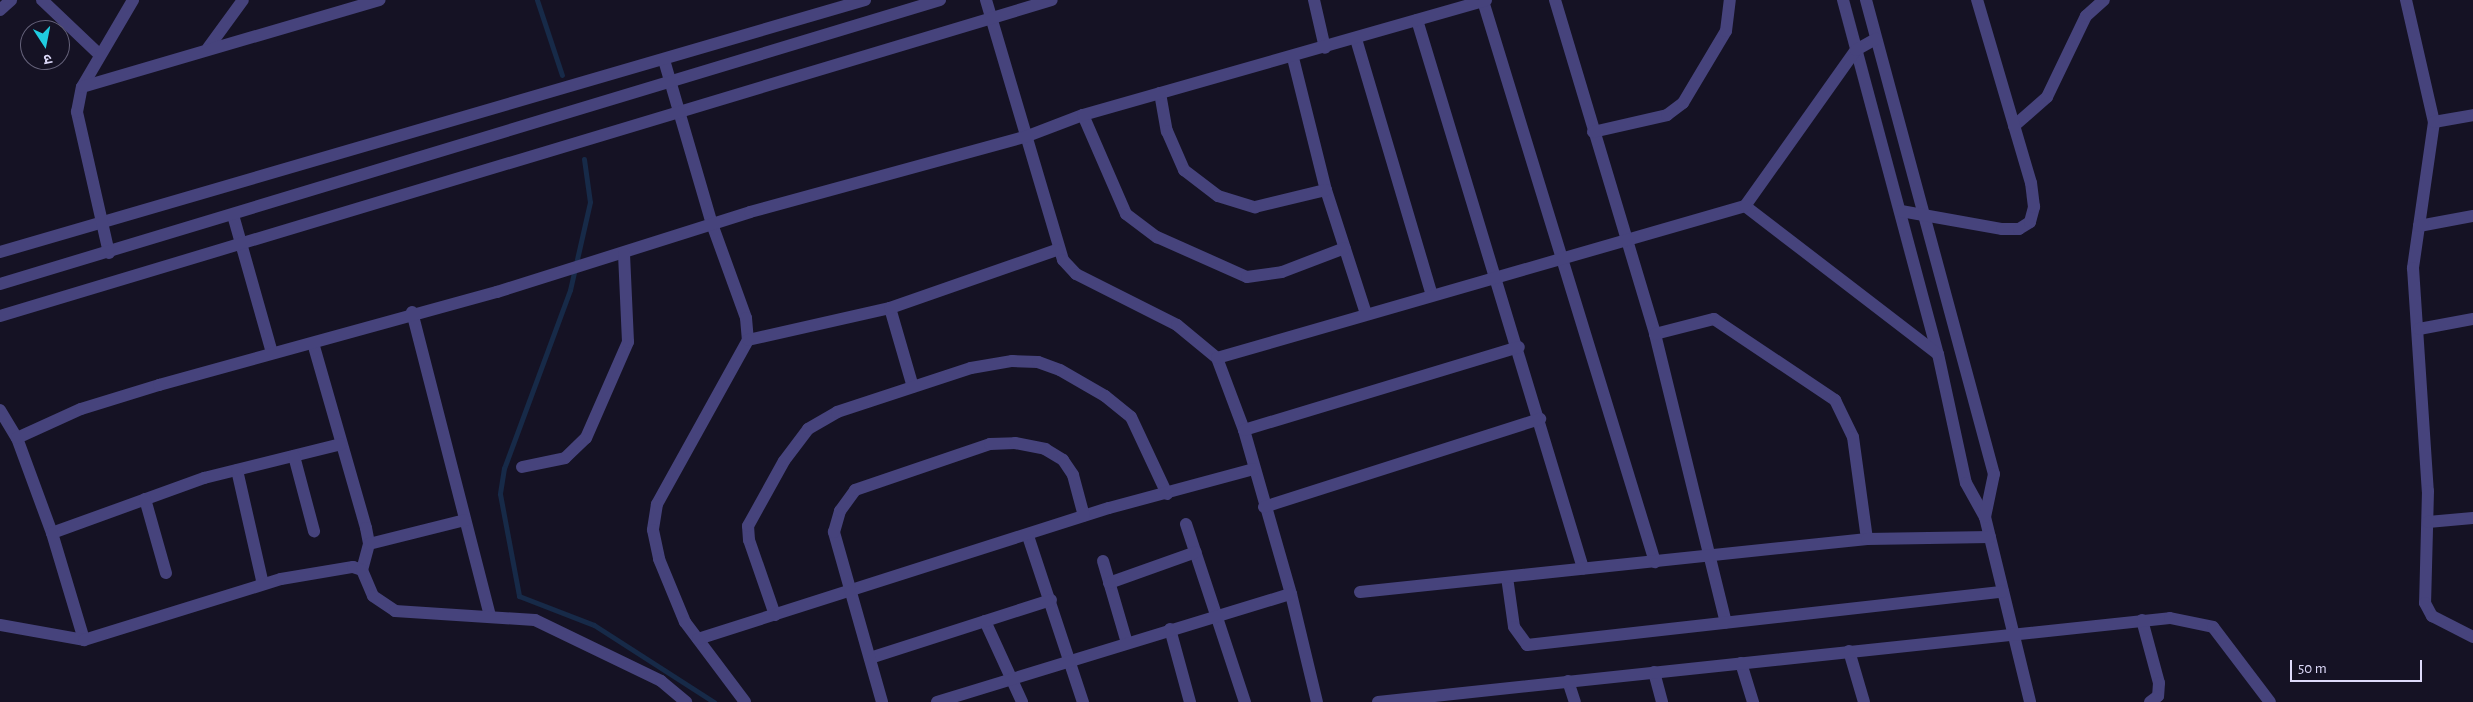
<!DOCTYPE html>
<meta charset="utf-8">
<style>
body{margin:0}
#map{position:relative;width:2473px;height:702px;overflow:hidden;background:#151224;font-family:"Alegreya Sans","Noto Sans Devanagari",sans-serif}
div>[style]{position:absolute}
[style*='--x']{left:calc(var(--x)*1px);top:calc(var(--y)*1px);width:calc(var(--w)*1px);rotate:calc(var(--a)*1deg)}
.stream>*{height:5px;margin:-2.5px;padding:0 2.5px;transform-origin:2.5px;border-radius:2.5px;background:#172a48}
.minor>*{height:12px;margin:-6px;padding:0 6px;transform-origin:6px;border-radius:6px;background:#46437c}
span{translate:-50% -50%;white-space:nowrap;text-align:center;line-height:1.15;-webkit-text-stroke:4.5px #151224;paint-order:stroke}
.north{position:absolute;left:20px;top:20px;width:50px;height:50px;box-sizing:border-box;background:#151224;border:1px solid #65627a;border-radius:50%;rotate:169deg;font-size:14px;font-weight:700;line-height:20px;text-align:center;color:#dedafa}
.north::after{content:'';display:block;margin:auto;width:18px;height:22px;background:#20cce0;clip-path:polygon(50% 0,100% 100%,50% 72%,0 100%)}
.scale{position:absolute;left:2290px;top:660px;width:132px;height:22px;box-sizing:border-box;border:2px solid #dedafa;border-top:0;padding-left:6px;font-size:15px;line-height:18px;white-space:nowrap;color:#dedafa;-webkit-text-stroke:4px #151224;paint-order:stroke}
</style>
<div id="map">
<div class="stream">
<div style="--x:537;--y:0;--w:79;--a:71.6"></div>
<div style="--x:584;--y:159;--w:43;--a:82.1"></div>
<div style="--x:590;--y:202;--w:90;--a:102.8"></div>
<div style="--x:570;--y:290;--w:190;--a:110.3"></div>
<div style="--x:504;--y:468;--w:26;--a:99"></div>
<div style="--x:500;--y:494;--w:104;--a:79.4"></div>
<div style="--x:519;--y:596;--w:80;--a:21.1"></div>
<div style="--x:594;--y:625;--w:143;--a:32.7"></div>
</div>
<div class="minor">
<div style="--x:42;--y:0;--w:80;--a:43.5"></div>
<div style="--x:986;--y:0;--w:271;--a:73.5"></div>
<div style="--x:1063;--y:260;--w:19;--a:47"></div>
<div style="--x:1076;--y:274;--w:113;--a:26.8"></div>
<div style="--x:1177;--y:325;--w:52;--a:39.5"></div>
<div style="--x:1217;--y:358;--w:77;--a:69.4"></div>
<div style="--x:1244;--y:430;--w:171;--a:74"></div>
<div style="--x:1291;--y:594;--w:111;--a:76.5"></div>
<div style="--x:1314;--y:0;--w:49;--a:77.1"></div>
<div style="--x:1555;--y:0;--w:349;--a:73.3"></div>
<div style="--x:1655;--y:334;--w:297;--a:76.2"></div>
<div style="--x:1843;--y:0;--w:367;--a:75"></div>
<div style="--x:1938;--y:354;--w:132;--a:77.8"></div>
<div style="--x:1966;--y:483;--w:39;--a:61"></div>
<div style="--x:1985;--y:517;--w:190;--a:76.3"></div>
<div style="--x:1866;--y:0;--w:491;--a:74.9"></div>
<div style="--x:1994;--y:474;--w:44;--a:101.8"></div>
<div style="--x:2406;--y:0;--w:125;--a:77.1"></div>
<div style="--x:2434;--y:122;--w:148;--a:98.2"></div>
<div style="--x:2413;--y:268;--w:224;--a:86.2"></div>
<div style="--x:2428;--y:491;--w:112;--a:91.5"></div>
<div style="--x:2425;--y:603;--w:15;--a:62"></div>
<div style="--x:2432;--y:616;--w:46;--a:27.1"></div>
<div style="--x:1483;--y:1;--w:587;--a:72.95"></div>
<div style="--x:0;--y:10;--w:15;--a:-42"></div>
<div style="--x:1417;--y:20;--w:573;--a:73.15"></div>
<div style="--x:1356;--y:39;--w:267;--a:73.5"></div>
<div style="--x:208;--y:48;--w:59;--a:-53.9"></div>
<div style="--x:1293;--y:58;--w:136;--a:76"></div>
<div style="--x:1326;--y:190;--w:130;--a:72.1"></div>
<div style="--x:664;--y:60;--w:171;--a:73.7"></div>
<div style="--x:712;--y:224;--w:100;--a:70.1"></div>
<div style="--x:746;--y:318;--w:22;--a:85"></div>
<div style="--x:748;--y:340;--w:188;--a:119"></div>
<div style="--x:657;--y:504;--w:26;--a:99"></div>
<div style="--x:653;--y:530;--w:30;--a:78"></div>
<div style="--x:659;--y:559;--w:68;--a:67.6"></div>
<div style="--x:685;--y:622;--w:100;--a:53.1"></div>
<div style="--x:82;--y:87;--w:101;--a:-59.6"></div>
<div style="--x:1160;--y:93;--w:39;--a:80"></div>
<div style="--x:1167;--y:131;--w:43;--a:66.4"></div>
<div style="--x:1184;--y:170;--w:43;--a:37.4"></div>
<div style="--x:1218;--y:196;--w:39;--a:17"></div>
<div style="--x:1255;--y:207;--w:73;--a:-13.5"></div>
<div style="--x:1083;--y:115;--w:108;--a:66.5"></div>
<div style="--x:1126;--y:214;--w:39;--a:37"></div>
<div style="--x:1157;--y:237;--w:98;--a:24"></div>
<div style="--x:1247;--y:277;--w:35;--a:-8"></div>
<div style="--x:1282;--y:272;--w:67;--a:-20.9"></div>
<div style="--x:2434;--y:122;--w:40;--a:-10"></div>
<div style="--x:2014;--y:126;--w:44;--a:-41.3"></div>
<div style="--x:2047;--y:97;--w:90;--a:-64.3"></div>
<div style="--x:2086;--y:16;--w:24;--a:-42"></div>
<div style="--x:1593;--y:132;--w:76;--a:-12.9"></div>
<div style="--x:1667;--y:115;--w:20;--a:-37"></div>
<div style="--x:1683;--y:103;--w:84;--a:-59.2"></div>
<div style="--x:1726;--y:31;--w:31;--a:-83"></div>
<div style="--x:1745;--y:206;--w:243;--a:37.5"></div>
<div style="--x:1901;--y:211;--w:103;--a:10.1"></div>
<div style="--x:2002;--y:229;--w:17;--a:0"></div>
<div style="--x:2019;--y:229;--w:13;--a:-32"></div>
<div style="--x:2030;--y:222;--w:16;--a:-75"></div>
<div style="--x:2034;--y:207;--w:24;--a:-97"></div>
<div style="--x:2031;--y:183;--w:191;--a:-106.4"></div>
<div style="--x:233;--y:215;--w:143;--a:74.2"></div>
<div style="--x:2419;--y:226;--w:55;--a:-10.5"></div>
<div style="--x:0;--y:252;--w:901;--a:-16.24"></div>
<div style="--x:109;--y:253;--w:145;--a:-102.8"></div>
<div style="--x:77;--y:112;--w:25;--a:-79"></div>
<div style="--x:82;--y:87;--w:310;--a:-16.3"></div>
<div style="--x:0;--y:284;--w:982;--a:-16.81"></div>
<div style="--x:890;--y:308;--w:82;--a:73.8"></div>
<div style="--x:412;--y:312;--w:314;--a:75.6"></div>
<div style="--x:0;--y:316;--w:1098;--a:-16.72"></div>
<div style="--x:2419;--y:329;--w:55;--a:-10.5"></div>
<div style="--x:1655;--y:334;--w:61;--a:-14.3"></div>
<div style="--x:1714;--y:319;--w:146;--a:33.8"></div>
<div style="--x:1835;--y:400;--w:41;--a:64.1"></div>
<div style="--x:1853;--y:437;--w:103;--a:82.2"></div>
<div style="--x:748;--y:340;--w:146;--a:-12.7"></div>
<div style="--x:890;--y:308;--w:177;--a:-19.2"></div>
<div style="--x:313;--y:343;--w:192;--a:74"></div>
<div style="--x:366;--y:528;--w:16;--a:79"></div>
<div style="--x:369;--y:544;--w:27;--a:105"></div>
<div style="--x:1217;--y:358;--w:549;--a:-16.06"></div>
<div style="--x:1745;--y:206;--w:191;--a:-54.6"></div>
<div style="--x:1856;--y:50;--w:23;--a:-29"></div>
<div style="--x:0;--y:410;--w:33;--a:59"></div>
<div style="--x:17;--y:438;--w:101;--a:69.8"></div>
<div style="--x:52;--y:533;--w:162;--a:-19.9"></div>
<div style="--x:204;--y:478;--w:141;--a:-13.9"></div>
<div style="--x:1244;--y:430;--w:287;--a:-16.8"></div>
<div style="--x:17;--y:438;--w:70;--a:-24.4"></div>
<div style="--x:81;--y:409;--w:82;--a:-17.1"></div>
<div style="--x:159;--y:385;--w:351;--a:-15.4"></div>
<div style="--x:497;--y:292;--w:265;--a:-17.5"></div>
<div style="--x:750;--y:212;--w:285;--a:-15.3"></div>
<div style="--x:1025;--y:137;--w:62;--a:-20.8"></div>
<div style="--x:1083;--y:115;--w:419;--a:-15.9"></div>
<div style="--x:294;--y:456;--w:78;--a:75.1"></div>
<div style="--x:522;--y:467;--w:44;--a:-11.8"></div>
<div style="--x:565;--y:458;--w:29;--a:-44"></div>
<div style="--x:586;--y:438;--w:105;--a:-66.4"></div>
<div style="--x:628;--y:342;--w:88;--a:-92.6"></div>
<div style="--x:237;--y:470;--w:117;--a:77.2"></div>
<div style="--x:145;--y:499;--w:77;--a:74.2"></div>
<div style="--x:1264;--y:507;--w:290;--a:-17.7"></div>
<div style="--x:2428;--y:522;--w:45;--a:-5.1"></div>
<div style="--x:1186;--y:524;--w:188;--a:71.7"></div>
<div style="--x:52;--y:533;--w:112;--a:73.3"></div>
<div style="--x:1028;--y:536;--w:175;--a:71.7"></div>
<div style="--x:369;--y:544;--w:99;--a:-14"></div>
<div style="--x:1103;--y:561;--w:85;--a:73.7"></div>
<div style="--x:1507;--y:577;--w:50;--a:82"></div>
<div style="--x:1514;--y:627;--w:22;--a:54"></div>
<div style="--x:1527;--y:645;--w:479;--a:-6.4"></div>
<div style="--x:1109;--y:583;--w:92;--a:-19.6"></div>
<div style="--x:1360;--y:592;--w:510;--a:-5.97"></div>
<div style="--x:1867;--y:539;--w:123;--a:-0.9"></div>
<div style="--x:775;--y:615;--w:79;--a:-109.1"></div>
<div style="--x:749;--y:540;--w:14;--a:-94"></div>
<div style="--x:748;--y:526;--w:74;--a:-61"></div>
<div style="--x:784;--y:461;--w:40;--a:-53"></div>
<div style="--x:808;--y:429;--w:34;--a:-30"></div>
<div style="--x:837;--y:412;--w:141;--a:-18.2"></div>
<div style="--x:971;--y:368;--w:42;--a:-9.7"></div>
<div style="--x:1012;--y:361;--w:26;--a:2"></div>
<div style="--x:1038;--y:362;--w:23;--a:20"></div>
<div style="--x:1060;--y:370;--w:52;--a:30"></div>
<div style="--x:1105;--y:396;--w:33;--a:39"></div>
<div style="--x:1131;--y:417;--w:85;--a:64.9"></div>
<div style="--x:2142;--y:620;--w:65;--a:74.9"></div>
<div style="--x:2159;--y:683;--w:13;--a:94"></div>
<div style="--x:2158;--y:696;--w:10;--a:143"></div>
<div style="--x:985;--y:621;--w:89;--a:65.4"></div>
<div style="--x:0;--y:625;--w:85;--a:10.1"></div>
<div style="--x:84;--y:640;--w:206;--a:-17.2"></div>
<div style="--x:281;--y:579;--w:73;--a:-9.5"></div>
<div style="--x:353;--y:567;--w:9;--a:18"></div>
<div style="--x:362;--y:570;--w:28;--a:67"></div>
<div style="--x:373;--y:596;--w:27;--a:34"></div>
<div style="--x:395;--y:611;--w:140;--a:3.7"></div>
<div style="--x:535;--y:620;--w:140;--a:25.8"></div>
<div style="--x:661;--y:681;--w:33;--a:40"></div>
<div style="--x:1170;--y:629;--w:76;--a:74.7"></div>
<div style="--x:698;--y:639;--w:431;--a:-17.7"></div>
<div style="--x:1109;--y:508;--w:150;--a:-15.1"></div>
<div style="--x:1849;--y:651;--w:53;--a:73.6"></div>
<div style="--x:870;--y:658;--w:190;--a:-17.8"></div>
<div style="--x:1741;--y:663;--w:41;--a:72.9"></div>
<div style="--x:1654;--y:672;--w:31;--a:75"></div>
<div style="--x:1568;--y:681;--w:22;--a:72"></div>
<div style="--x:882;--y:702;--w:177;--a:-105.8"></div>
<div style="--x:834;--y:532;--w:22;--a:-74"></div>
<div style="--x:840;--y:511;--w:26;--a:-54"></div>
<div style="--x:855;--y:490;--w:143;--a:-18.8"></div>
<div style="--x:990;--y:444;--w:25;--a:-2"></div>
<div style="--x:1015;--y:443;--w:31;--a:11"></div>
<div style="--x:1045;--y:449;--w:21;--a:31"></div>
<div style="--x:1063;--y:460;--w:18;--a:56"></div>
<div style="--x:1073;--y:475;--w:42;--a:75"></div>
<div style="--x:937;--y:702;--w:370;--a:-17"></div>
<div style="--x:1378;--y:702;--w:796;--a:-6.05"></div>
<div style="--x:2170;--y:618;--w:44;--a:11.8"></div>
<div style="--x:2213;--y:627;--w:94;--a:52.8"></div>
</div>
<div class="north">उ</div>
<div class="scale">50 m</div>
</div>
